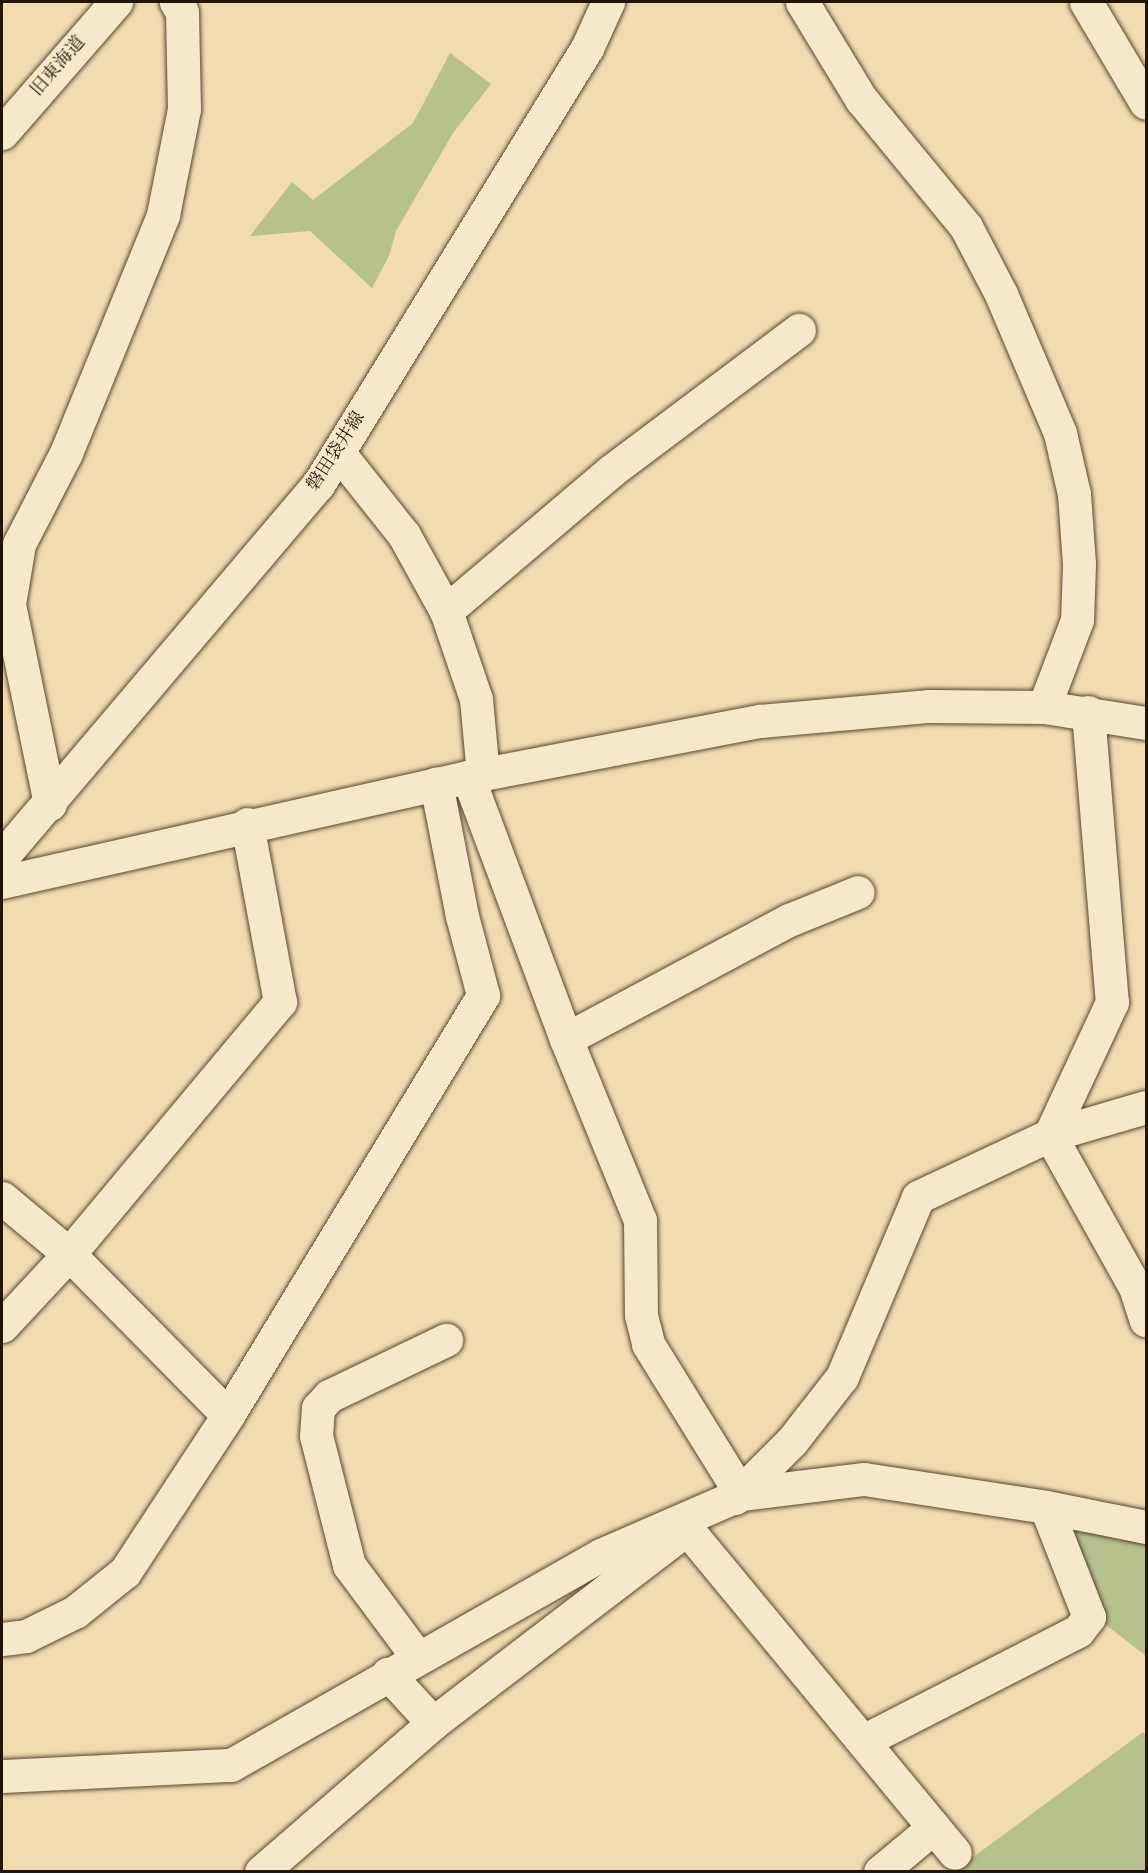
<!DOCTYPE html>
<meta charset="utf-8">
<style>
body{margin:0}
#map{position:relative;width:1148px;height:1873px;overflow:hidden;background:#f2dbb1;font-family:"Sorts Mill Goudy","Noto Serif JP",serif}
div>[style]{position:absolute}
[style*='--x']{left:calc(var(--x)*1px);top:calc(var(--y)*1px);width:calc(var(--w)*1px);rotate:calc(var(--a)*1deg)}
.green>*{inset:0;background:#b7c18e}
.roads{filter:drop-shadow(0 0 2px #574631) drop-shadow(0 0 2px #574631)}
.minor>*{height:33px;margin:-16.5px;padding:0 16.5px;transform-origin:16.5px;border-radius:16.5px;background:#f7e8cc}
.tertiary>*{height:33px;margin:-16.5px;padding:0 16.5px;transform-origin:16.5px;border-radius:16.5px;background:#f7e8cc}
.secondary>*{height:33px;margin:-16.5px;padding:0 16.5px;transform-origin:16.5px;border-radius:16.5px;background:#f7e8cc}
span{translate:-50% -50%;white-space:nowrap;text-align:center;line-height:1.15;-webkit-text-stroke:5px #f7e8cc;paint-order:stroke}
.street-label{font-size:18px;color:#231406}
.frame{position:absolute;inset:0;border:3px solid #231406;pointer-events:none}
</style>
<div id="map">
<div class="green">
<div style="clip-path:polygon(450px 53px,491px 84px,453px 133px,396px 231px,389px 256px,372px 288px,310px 231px,250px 236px,292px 182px,313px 200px,413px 123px)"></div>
<div style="clip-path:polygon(1046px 1507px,1146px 1528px,1146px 1656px,1101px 1621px)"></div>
<div style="clip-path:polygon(1143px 1732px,1146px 1736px,1146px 1871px,953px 1872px)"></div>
</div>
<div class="roads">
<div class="minor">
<div style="--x:802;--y:2;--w:114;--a:58.7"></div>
<div style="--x:861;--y:99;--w:166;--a:50.6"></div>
<div style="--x:966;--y:227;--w:76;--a:62.4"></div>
<div style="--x:1001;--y:294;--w:151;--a:67"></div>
<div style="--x:1060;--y:433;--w:63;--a:77.1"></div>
<div style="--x:1074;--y:494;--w:70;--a:85.9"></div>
<div style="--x:1079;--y:564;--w:56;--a:92"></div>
<div style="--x:1077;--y:620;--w:93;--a:110.8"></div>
<div style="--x:1086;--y:2;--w:117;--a:59.3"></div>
<div style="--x:2;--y:133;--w:174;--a:-49"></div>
<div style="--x:338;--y:452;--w:106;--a:51.5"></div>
<div style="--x:404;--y:535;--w:87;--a:61.1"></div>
<div style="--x:446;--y:611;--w:93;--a:71.2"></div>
<div style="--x:476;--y:699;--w:75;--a:84.7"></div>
<div style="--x:446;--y:611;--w:216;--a:-40.3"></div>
<div style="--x:611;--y:471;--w:235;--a:-36.9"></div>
<div style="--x:1088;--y:712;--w:291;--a:85.3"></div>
<div style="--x:1112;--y:1002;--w:147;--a:115"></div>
<div style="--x:1050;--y:1135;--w:174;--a:60.8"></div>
<div style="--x:1135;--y:1287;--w:35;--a:72"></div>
<div style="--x:468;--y:777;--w:280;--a:69.5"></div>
<div style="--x:566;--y:1039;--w:196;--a:67.8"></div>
<div style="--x:640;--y:1220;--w:95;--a:89.4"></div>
<div style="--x:641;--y:1315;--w:30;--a:76"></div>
<div style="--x:648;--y:1344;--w:176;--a:58.2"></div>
<div style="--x:50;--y:804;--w:204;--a:-101.6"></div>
<div style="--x:9;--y:604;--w:61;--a:-80.5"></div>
<div style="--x:19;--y:544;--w:102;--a:-62.7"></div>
<div style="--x:66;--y:453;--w:257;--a:-67.8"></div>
<div style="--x:163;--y:215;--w:108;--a:-78.8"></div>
<div style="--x:184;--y:109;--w:97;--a:-91.2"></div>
<div style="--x:182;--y:12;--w:12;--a:-121"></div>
<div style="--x:566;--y:1039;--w:253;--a:-28.1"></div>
<div style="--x:789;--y:920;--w:74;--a:-22.1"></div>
<div style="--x:2;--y:1198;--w:87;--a:39.9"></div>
<div style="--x:69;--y:1254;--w:226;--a:45.4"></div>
<div style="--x:2;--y:1326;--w:98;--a:-47.1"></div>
<div style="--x:69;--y:1254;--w:329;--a:-50.1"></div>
<div style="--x:280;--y:1002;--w:181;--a:-100.5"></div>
<div style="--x:735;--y:1498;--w:81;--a:-45"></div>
<div style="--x:792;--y:1441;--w:81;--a:-52"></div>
<div style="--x:842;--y:1377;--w:195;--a:-67.1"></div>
<div style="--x:918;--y:1197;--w:146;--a:-25.2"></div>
<div style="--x:1050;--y:1135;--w:100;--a:-16.3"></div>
<div style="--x:687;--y:1529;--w:420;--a:50.4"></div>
<div style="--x:2;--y:1639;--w:24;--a:-7"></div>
<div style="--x:26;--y:1636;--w:55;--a:-26.1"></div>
<div style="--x:75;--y:1612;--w:64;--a:-38.7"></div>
<div style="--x:125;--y:1572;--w:188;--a:-56.7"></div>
<div style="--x:228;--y:1415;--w:491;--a:-58.7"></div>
<div style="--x:483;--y:995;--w:82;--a:-104.9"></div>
<div style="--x:462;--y:916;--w:135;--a:-101.1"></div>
<div style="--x:418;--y:1658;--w:116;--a:-126.6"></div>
<div style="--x:349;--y:1565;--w:133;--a:-104.3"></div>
<div style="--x:316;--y:1436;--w:28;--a:-86"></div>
<div style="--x:318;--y:1408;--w:16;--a:-47"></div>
<div style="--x:329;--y:1396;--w:130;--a:-25.6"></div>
<div style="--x:433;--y:1723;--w:310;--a:-37.4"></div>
<div style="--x:863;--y:1741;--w:242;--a:-27.1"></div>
<div style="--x:1078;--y:1631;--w:18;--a:-52"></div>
<div style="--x:1089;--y:1617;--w:118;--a:-111.4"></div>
<div style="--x:2;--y:1776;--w:229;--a:-2.8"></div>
<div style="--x:231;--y:1765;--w:425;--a:-29.6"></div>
<div style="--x:601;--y:1555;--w:153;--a:-23.5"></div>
<div style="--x:741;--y:1494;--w:124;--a:-7"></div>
<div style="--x:864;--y:1479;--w:184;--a:8.7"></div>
<div style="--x:1046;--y:1507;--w:102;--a:11.3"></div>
<div style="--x:261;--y:1872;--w:228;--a:-40.9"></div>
<div style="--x:433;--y:1723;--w:67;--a:-132.6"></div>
<div style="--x:880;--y:1872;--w:70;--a:-39.8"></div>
</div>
<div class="tertiary">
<div style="--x:2;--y:882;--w:478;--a:-12.7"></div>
<div style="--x:468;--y:777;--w:297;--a:-10.9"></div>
<div style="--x:760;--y:721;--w:170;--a:-5.1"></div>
<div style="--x:929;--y:706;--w:115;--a:0.5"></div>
<div style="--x:1044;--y:707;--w:103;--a:8.9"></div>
</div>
<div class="secondary">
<div style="--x:2;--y:857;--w:488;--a:-49.7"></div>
<div style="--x:318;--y:485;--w:513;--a:-58.39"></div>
<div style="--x:587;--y:48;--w:51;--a:-65.5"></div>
</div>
</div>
<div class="street-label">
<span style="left:59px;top:67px;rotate:-49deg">旧東海道</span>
<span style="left:337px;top:452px;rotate:-57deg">磐田袋井線</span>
</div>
<div class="frame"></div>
</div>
